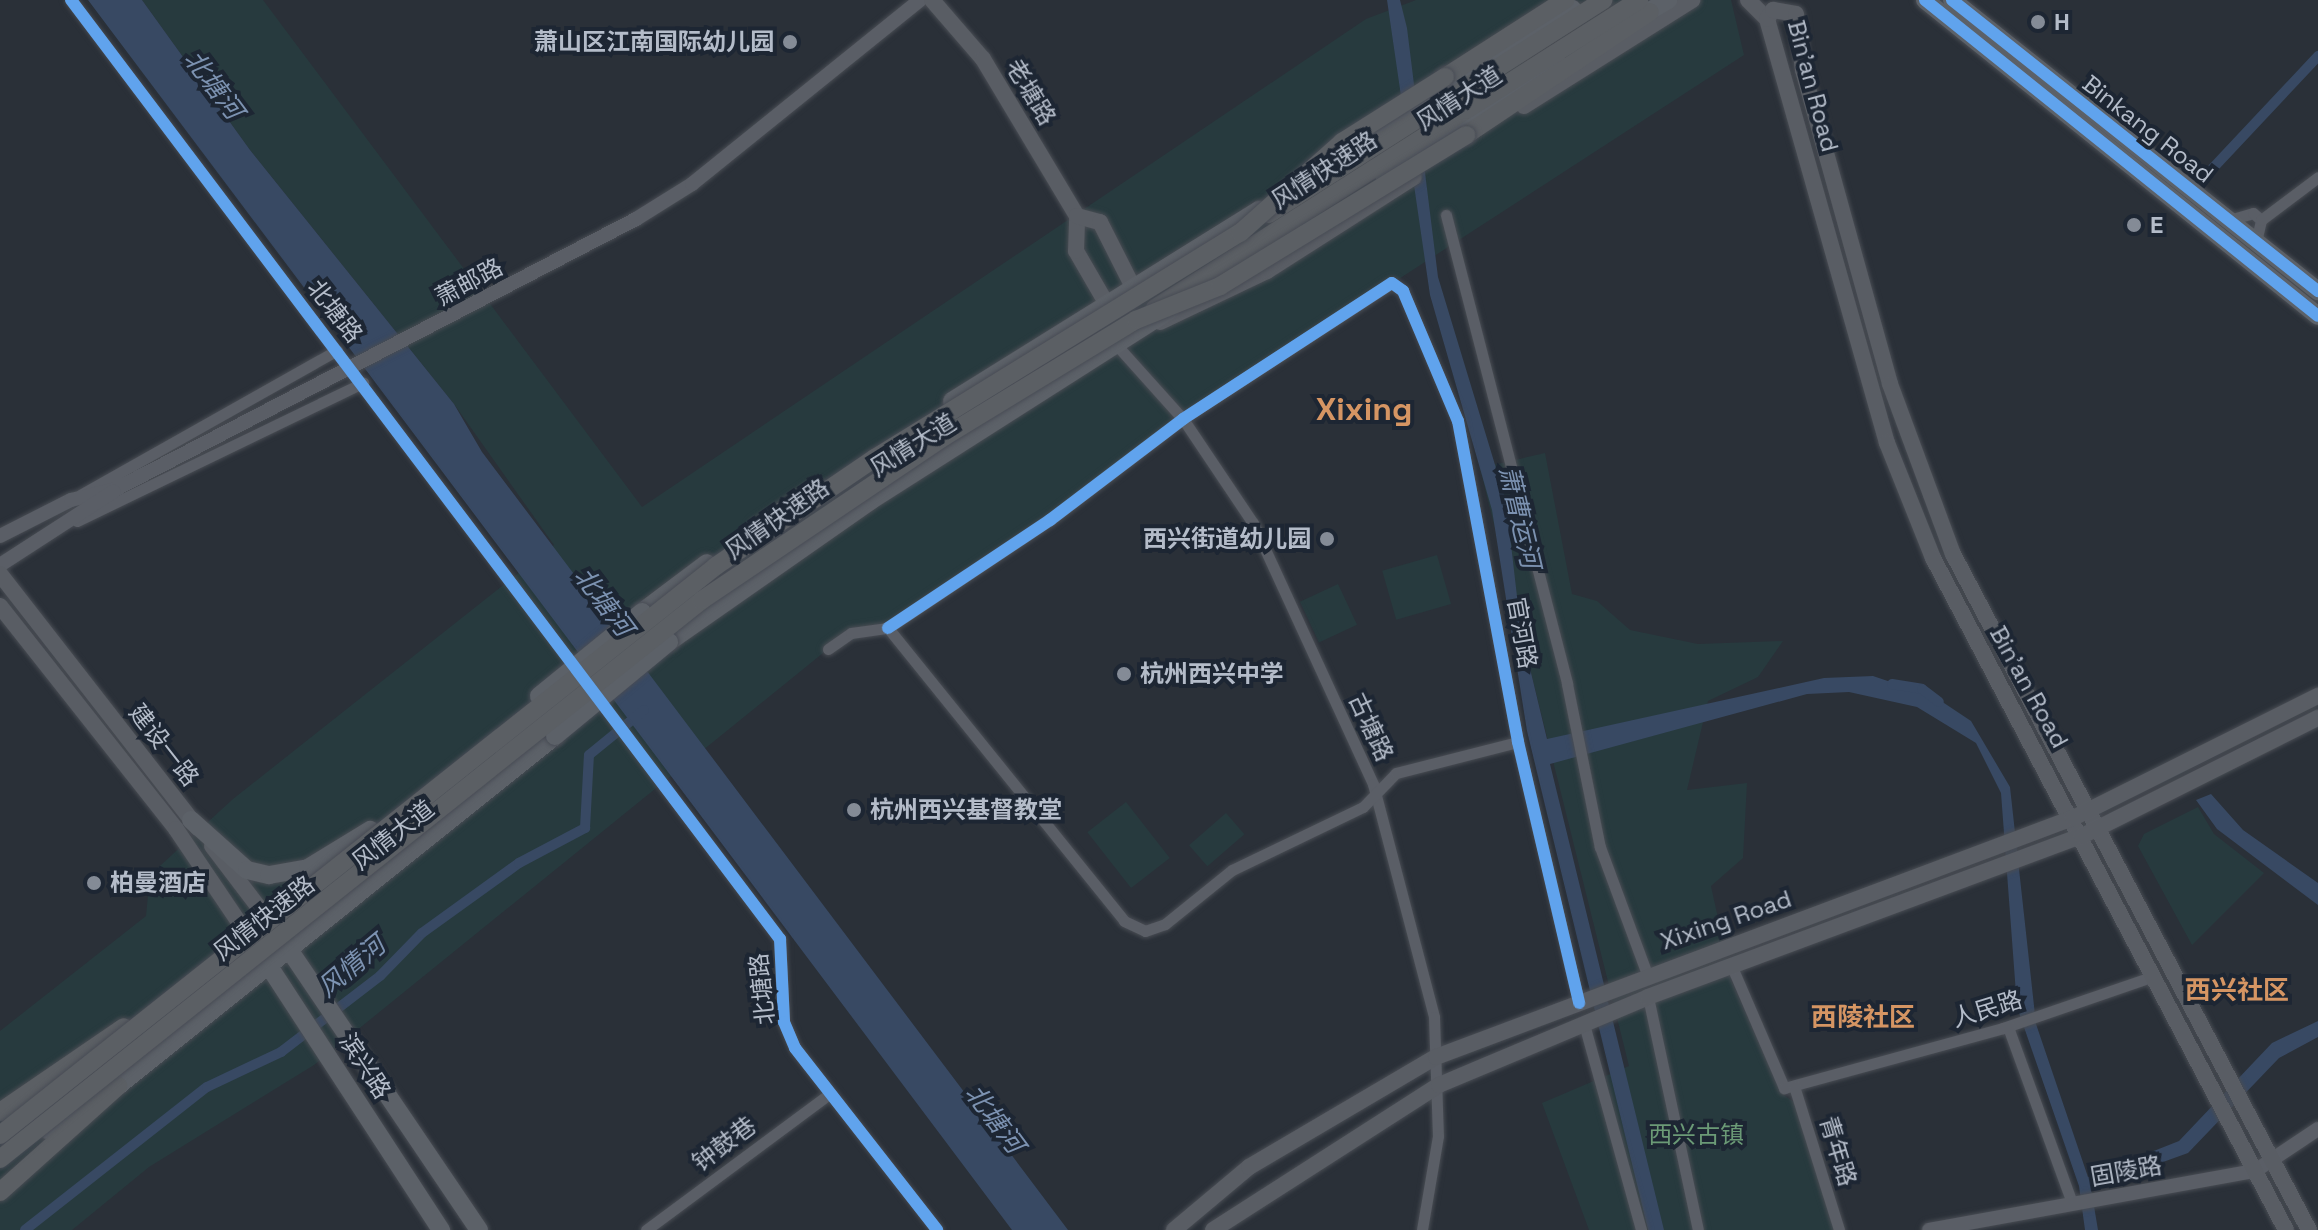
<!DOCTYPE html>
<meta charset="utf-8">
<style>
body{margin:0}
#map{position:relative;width:2318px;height:1230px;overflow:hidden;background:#2a3038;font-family:"Space Grotesk","Noto Sans SC",sans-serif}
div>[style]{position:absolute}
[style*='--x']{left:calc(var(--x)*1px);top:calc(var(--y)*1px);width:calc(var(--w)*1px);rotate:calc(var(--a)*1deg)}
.green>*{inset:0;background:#273a3e;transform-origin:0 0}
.water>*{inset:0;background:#384963}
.canal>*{height:10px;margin:-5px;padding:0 5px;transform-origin:5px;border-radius:5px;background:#384963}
.roads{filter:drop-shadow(0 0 2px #484c53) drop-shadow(0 0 2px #484c53)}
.minor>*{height:11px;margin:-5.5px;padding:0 5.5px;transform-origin:5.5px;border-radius:5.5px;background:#5a5e66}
.tertiary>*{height:14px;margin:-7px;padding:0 7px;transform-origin:7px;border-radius:7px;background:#5a5e66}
.secondary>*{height:16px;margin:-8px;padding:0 8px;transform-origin:8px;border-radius:8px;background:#595d64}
.primary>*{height:18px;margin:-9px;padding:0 9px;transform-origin:9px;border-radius:9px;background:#5c6168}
.trunk>*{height:18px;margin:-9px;padding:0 9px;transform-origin:9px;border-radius:9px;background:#5b5f64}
.bridges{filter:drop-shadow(0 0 2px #484c55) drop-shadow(0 0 2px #484c55)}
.primary-bridge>*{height:18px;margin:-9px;padding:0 9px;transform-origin:9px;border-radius:9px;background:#5c6168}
.trunk-bridge>*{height:18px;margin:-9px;padding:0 9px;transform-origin:9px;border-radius:9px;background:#5b5f64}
.cycleway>*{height:12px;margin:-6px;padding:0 6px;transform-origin:6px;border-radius:6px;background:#60a3ed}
.dots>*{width:22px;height:22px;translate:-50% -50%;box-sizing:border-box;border:4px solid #1d2633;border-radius:50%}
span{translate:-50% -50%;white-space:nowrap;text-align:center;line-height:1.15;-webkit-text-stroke:8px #1d2633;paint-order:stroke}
.poi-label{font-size:24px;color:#b4bcc9;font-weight:700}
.left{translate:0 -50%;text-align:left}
.right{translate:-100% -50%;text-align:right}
.street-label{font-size:24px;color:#b4bcc9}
.park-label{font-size:24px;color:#6b9a76}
.water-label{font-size:26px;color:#7c92b1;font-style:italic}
.neighbourhood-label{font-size:26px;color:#d59563;font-weight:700}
.district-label{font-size:32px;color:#d59563;font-weight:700}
</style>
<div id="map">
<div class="green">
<div style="clip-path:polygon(142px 0,263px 0,642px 507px,1366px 19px,1416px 0,1731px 0,1744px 55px,1183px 419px,1050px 520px,888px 628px,828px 649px,314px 1065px,149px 1167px,72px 1230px,0 1230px,0 1031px,146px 916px,150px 875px,233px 799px,554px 545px,454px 404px,250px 150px)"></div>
<div style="clip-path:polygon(1545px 453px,1572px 594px,1597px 601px,1630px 630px,1698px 644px,1783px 641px,1758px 677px,1708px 701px,1687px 790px,1747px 783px,1743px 858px,1711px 886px,1732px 982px,1781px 1093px,1795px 1103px,1843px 1230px,1589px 1230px,1542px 1103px,1629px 1066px,1480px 468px)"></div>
<div style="left:1437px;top:555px;width:51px;height:57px;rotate:74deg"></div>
<div style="left:1338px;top:584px;width:45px;height:42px;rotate:65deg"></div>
<div style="left:1126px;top:802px;width:71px;height:49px;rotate:52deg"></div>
<div style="clip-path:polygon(2198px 807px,2214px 834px,2264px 873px,2192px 945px,2138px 846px,2144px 834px)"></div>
<div style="left:1226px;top:813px;width:28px;height:49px;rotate:49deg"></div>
</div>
<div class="water">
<div style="clip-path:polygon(88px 0,142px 0,250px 150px,454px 404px,482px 452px,1068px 1230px,1012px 1230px)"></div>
<div style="clip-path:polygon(1387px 0,1400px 0,1407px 28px,1438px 277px,1506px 501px,1521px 631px,1547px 739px,1824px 678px,1873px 676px,1935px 697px,1971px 721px,2010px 787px,2036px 1024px,2088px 1177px,2179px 1141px,2272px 1043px,2318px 1021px,2318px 1037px,2279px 1058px,2188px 1153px,2091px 1188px,2098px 1230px,2085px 1230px,2079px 1186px,2017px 1007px,2001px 793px,1976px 743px,1917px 707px,1849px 692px,1807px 694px,1550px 764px,1664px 1230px,1648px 1230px,1527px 731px,1492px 510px,1430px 295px)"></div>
<div style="clip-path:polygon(2211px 794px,2243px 830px,2318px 883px,2318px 905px,2217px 829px,2196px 800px)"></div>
</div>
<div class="canal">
<div style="--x:2213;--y:168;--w:154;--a:-46.8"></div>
<div style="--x:1892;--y:684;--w:30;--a:9"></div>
<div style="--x:1922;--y:689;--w:21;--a:37"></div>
<div style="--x:25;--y:1230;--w:231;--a:-38.2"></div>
<div style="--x:207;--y:1087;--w:82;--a:-25.3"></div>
<div style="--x:281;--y:1052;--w:125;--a:-37.5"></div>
<div style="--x:380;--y:976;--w:60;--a:-45.7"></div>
<div style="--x:422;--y:933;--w:120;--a:-35.8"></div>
<div style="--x:519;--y:863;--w:75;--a:-27.9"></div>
<div style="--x:585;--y:828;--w:73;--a:-86.9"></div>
<div style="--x:589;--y:755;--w:71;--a:-39.3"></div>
</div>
<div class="roads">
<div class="minor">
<div style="--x:71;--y:0;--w:840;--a:52.94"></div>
<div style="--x:1446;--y:215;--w:484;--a:75.5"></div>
<div style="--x:1567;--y:684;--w:166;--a:78.6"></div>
<div style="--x:1600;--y:847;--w:135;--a:69.7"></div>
<div style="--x:2229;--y:220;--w:25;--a:-16"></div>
<div style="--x:2253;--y:213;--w:11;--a:41"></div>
<div style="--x:2256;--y:242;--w:23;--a:-77"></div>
<div style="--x:2261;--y:220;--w:71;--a:-37"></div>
<div style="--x:1112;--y:340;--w:106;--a:48.1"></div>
<div style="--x:1183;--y:419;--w:125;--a:56.1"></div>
<div style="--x:1253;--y:523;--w:287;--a:65.3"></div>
<div style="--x:1373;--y:784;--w:241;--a:75.3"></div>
<div style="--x:1434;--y:1017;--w:119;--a:88.1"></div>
<div style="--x:1438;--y:1136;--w:95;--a:99.7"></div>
<div style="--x:80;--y:495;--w:295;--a:-29.4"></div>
<div style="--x:77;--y:521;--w:318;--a:-25.8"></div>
<div style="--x:888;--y:628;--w:195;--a:-33.7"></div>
<div style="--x:1050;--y:520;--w:167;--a:-37.2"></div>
<div style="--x:1183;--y:419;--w:249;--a:-33.1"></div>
<div style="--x:1392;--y:283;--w:14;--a:36"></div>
<div style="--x:1403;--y:291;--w:141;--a:67.1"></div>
<div style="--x:1458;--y:421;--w:327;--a:79.4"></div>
<div style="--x:1518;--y:742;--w:268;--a:76.8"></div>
<div style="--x:828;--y:649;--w:28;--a:-35"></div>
<div style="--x:851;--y:633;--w:37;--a:-8"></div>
<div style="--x:888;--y:628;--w:376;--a:51.1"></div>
<div style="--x:1124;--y:921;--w:23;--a:25"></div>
<div style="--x:1145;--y:931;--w:21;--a:-19"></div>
<div style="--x:1165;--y:924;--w:86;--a:-38.9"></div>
<div style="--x:1232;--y:870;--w:145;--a:-25.7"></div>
<div style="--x:1363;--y:807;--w:47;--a:-45.9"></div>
<div style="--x:1396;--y:773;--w:126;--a:-14.3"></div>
<div style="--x:596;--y:696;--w:305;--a:52.9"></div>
<div style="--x:780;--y:939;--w:83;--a:87.2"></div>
<div style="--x:784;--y:1022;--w:28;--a:67"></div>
<div style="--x:795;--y:1048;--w:231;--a:52"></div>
<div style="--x:1732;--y:967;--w:132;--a:66.7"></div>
<div style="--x:1784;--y:1088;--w:227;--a:-15.3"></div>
<div style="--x:2003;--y:1028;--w:160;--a:-19"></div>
<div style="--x:1648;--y:997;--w:238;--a:77.9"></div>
<div style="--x:1584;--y:1024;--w:214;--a:74.5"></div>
<div style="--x:2008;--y:1027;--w:187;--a:70"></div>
<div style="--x:1794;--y:1086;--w:151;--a:72.6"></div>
<div style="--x:646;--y:1230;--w:228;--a:-36.6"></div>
</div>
<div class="tertiary">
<div style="--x:0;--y:536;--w:80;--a:-26.9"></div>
<div style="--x:71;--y:500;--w:46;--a:-13.7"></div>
<div style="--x:116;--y:489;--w:586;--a:-27.44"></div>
<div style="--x:636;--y:219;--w:66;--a:-32"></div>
<div style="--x:692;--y:184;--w:293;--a:-38.9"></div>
<div style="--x:0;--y:565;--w:135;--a:-32.9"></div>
<div style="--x:1929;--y:1230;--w:331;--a:-10.3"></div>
<div style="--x:2255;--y:1171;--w:76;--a:-33.7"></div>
</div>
<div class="secondary">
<div style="--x:932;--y:0;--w:78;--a:49.2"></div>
<div style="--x:983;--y:59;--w:183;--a:59.1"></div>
<div style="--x:1748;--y:0;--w:27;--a:45"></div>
<div style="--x:1767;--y:19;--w:441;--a:74.2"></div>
<div style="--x:1887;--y:443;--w:124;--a:68.2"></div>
<div style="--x:1933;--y:558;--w:759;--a:62.29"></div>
<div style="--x:1767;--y:19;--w:11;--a:-56"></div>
<div style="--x:1773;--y:10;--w:23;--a:10"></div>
<div style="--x:1796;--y:14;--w:56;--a:82.9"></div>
<div style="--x:1803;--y:70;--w:326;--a:74.5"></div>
<div style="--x:1890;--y:384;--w:181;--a:69.7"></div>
<div style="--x:1953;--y:554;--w:764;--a:62.23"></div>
<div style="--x:1524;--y:106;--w:199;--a:-32.2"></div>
<div style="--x:1105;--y:301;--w:58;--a:-120.1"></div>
<div style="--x:1076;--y:251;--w:35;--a:-88"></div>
<div style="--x:1077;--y:216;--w:24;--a:15"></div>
<div style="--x:1100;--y:222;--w:71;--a:63.1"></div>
<div style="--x:1160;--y:322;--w:119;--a:-25.5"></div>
<div style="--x:1267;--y:271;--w:174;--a:-32.6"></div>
<div style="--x:0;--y:574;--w:322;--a:52.1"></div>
<div style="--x:0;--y:606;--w:284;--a:51.7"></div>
<div style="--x:176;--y:829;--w:122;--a:56"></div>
<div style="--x:212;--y:846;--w:106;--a:52.7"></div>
<div style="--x:1174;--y:1230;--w:98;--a:-40"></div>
<div style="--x:1249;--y:1167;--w:217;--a:-30.5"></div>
<div style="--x:1436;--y:1057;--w:680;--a:-20.57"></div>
<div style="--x:2073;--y:818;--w:274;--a:-26.5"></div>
<div style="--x:1213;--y:1230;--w:269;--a:-32.7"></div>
<div style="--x:1439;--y:1085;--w:227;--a:-22.8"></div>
<div style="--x:1648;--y:997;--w:463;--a:-20.4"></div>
<div style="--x:2082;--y:836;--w:264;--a:-26.6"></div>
</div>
<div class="primary">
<div style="--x:1925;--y:0;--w:504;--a:38.8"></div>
<div style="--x:1952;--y:0;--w:468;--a:38.5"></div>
<div style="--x:1639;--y:17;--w:34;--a:-30"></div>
<div style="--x:1321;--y:169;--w:298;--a:-32.5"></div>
<div style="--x:1384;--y:175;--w:207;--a:-33.2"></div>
<div style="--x:952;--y:401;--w:362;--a:-31.9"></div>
<div style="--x:757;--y:528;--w:71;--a:-34.1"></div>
<div style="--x:642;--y:612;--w:81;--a:-37"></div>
<div style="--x:669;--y:642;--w:246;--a:-35"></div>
<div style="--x:870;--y:501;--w:356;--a:-32.5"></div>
<div style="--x:191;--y:820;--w:75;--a:41.8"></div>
<div style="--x:247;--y:870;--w:23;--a:13"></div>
<div style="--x:269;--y:875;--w:40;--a:-10"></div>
<div style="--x:308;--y:868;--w:73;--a:-31.5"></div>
<div style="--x:288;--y:948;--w:341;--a:55.9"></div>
<div style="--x:261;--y:954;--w:330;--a:56.9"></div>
<div style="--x:49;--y:1131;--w:82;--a:-33.1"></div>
<div style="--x:118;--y:1086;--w:560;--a:-38.69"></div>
</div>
<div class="trunk">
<div style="--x:1445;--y:77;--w:143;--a:-32.7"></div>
<div style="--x:1466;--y:135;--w:221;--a:-33.8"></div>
<div style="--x:1269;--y:214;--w:397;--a:-32.6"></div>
<div style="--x:1155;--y:308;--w:574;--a:-32.47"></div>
<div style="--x:0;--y:1112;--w:150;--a:-34.4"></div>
<div style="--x:0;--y:1192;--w:159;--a:-41.9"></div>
</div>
</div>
<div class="bridges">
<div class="primary-bridge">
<div style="--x:539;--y:696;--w:133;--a:-39.2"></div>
<div style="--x:555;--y:736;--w:148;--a:-39.5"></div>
</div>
<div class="trunk-bridge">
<div style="--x:0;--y:1135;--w:915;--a:-38.47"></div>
<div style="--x:716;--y:566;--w:192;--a:-34.2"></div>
<div style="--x:875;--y:458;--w:429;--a:-31.7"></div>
<div style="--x:1240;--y:233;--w:137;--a:-41.7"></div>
<div style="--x:1342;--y:142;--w:122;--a:-32.3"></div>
<div style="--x:0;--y:1159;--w:897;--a:-38.53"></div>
<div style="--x:702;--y:600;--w:292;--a:-34"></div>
<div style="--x:944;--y:437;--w:225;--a:-31.4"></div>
<div style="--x:1136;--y:320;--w:91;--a:-22"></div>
<div style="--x:1220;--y:286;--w:289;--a:-31.5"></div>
</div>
</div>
<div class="cycleway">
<div style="--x:71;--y:0;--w:1177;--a:52.95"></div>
<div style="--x:780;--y:939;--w:83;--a:87.2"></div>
<div style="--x:784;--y:1022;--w:28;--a:67"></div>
<div style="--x:795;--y:1048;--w:231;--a:52"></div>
<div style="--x:1925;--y:0;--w:504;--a:38.8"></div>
<div style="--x:1952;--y:0;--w:468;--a:38.5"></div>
<div style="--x:888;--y:628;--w:195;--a:-33.7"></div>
<div style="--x:1050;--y:520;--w:167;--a:-37.2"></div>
<div style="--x:1183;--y:419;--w:249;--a:-33.1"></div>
<div style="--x:1392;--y:283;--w:14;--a:36"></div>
<div style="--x:1403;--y:291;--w:141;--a:67.1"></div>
<div style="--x:1458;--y:421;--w:327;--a:79.4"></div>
<div style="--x:1518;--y:742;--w:268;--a:76.8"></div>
</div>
<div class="dots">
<div style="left:2038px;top:22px;background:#848b96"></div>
<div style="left:790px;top:42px;background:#848b96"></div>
<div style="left:2134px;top:225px;background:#848b96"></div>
<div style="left:1327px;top:539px;background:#848b96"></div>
<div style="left:1124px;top:674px;background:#848b96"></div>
<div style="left:854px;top:810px;background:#848b96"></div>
<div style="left:94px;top:883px;background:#848b96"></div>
</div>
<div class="poi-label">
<span class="left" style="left:2054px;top:22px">H</span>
<span class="right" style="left:774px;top:42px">萧山区江南国际幼儿园</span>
<span class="left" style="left:2150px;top:225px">E</span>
<span class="right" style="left:1311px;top:539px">西兴街道幼儿园</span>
<span class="left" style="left:1140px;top:674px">杭州西兴中学</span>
<span class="left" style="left:870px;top:810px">杭州西兴基督教堂</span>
<span class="left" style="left:110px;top:883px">柏曼酒店</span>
</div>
<div class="street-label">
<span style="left:1813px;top:86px;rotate:75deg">Bin'an Road</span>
<span style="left:1031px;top:92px;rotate:59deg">老塘路</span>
<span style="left:1459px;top:98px;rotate:-33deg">风情大道</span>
<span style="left:2148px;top:129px;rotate:38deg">Binkang Road</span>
<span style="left:1324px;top:170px;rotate:-33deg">风情快速路</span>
<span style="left:469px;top:282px;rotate:-28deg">萧邮路</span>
<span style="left:335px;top:311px;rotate:52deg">北塘路</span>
<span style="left:913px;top:445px;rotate:-32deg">风情大道</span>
<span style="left:777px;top:519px;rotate:-35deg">风情快速路</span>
<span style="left:1522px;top:633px;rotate:80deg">官河路</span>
<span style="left:2029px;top:687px;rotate:61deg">Bin'an Road</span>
<span style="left:1371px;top:727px;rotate:65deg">古塘路</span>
<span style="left:164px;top:745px;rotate:52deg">建设一路</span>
<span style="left:393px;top:835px;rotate:-38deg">风情大道</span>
<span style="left:264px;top:918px;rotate:-38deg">风情快速路</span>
<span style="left:1726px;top:920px;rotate:-19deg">Xixing Road</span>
<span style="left:762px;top:989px;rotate:-96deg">北塘路</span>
<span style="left:1987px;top:1009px;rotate:-17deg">人民路</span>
<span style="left:365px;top:1066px;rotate:57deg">滨兴路</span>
<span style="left:724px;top:1144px;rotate:-37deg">钟鼓巷</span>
<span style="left:1838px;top:1151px;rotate:73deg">青年路</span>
<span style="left:2126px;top:1171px;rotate:-10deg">固陵路</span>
</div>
<div class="park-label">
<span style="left:1696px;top:1135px">西兴古镇</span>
</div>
<div class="water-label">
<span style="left:213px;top:85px;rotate:53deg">北塘河</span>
<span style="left:1519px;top:517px;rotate:77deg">萧曹运河</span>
<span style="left:603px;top:602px;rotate:53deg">北塘河</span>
<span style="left:352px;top:967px;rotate:-40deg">风情河</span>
<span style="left:994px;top:1119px;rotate:53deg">北塘河</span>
</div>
<div class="neighbourhood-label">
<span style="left:2237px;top:991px">西兴社区</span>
<span style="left:1863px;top:1018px">西陵社区</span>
</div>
<div class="district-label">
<span style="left:1364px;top:409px">Xixing</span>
</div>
</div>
